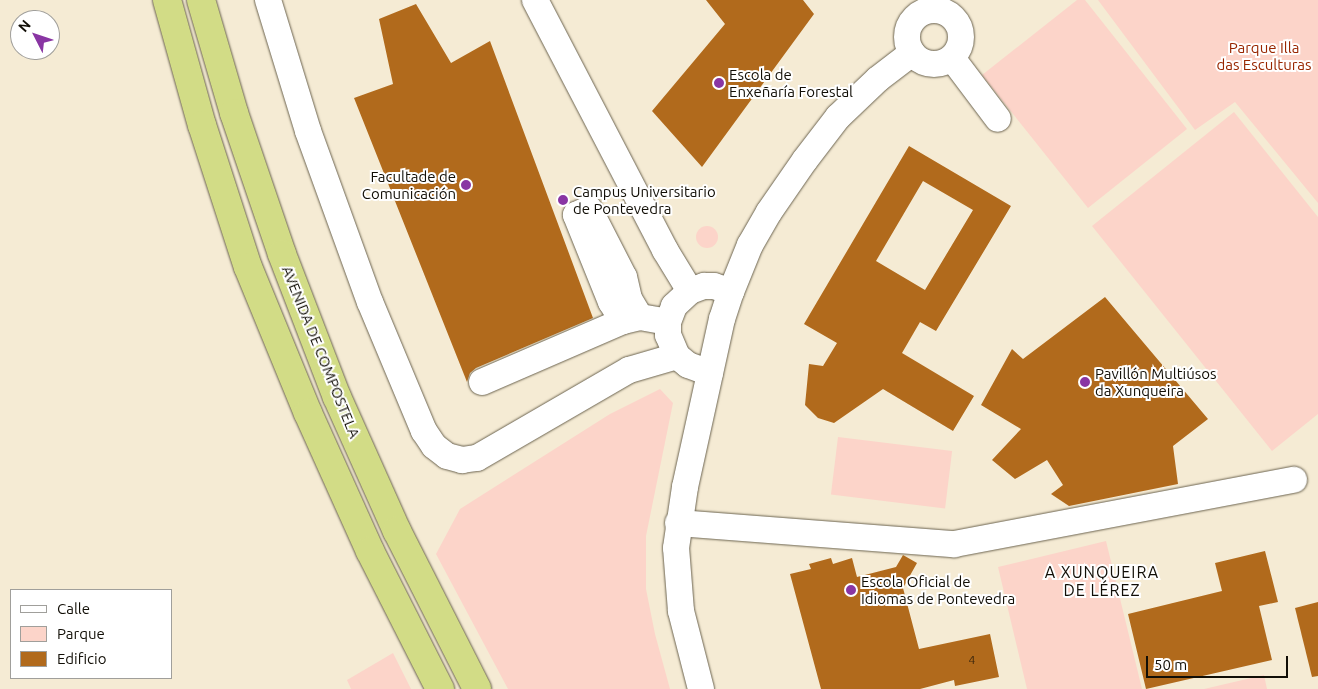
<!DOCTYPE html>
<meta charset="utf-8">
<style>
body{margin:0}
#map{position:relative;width:1318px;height:689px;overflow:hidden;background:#f5ebd4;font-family:Ubuntu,sans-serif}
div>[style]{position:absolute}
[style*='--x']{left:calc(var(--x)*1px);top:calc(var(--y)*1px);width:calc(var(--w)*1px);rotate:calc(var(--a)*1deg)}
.green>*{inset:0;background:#fcd4c9;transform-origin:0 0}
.round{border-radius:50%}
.building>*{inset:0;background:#b16a1c}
.roads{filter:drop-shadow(0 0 1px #6c6450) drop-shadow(0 0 1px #6c6450)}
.minor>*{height:26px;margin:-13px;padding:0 13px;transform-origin:13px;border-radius:13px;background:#fff}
.minor>.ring{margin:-13px;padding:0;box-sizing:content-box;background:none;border:26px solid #fff;border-radius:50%}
.highway>*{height:28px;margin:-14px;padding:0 14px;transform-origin:14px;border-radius:14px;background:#d2dc86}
.dots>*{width:14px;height:14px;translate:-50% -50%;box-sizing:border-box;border:2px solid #fff;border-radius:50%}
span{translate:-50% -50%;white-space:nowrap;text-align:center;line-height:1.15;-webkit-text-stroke:4px #fff;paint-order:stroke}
.number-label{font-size:12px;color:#39250c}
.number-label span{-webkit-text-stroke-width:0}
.park-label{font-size:15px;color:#982600}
.poi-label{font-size:15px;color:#110e06}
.left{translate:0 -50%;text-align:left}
.right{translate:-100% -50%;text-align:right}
.street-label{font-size:15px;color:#110e06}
.neighbourhood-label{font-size:16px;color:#110e06;letter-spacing:1px}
.legend{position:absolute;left:10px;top:589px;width:162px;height:90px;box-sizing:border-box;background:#fff;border:1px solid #a09f9b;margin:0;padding:6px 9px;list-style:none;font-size:15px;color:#110e06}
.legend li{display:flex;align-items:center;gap:10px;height:25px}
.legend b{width:25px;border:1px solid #a09f9b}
.north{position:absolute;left:10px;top:10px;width:50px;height:50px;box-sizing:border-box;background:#fff;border:1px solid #a09f9b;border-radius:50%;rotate:311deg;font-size:14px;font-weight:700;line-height:20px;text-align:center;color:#110e06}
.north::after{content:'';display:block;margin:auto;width:18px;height:22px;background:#8935a3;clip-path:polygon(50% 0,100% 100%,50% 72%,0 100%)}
.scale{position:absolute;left:1146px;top:656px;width:142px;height:22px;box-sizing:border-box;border:2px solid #110e06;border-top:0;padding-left:6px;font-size:15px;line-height:18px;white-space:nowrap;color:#110e06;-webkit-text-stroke:4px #fff;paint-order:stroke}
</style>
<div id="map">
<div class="green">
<div style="clip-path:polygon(1077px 0,1085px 0,1187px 129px,1088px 208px,982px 75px)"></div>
<div style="clip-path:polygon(1098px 0,1318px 0,1318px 203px,1235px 102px,1195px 130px)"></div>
<div style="clip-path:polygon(1234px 112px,1318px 217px,1318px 414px,1272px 451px,1092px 226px)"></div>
<div class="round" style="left:696px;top:226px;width:22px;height:22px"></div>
<div style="clip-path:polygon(660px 389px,673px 403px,646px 536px,646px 589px,655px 634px,670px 689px,508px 689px,436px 554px,460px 509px,610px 414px)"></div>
<div style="left:838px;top:437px;width:115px;height:58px;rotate:7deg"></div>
<div style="clip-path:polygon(1106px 541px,1142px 689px,1027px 689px,998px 567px)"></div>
<div style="clip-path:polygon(393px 653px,411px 689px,351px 689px,347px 680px)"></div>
<div style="clip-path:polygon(1264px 675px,1267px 689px,1204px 689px)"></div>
</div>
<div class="building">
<div style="clip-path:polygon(706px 0,803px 0,814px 14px,702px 167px,652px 111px,725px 24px)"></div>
<div style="clip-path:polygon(416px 4px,451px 63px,490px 41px,593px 318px,476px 368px,470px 373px,467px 382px,354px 98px,393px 84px,379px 19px)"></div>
<div style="clip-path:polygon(evenodd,909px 146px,1011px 206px,936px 331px,920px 322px,902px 353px,974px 396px,953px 431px,883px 389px,834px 423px,818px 418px,805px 405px,809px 364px,823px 366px,837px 343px,804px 324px,909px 146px,923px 181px,973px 210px,925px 290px,876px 261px,923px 181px)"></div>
<div style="clip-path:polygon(1105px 297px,1208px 419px,1173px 446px,1178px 484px,1069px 506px,1051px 494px,1063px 485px,1047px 460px,1015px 479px,992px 460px,1021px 429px,981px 405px,1012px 349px,1023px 359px)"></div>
<div style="clip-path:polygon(1265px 551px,1278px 602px,1259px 606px,1272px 660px,1146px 689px,1128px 614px,1222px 591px,1215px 563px)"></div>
<div style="clip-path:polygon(903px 555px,917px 563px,903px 588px,919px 649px,990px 634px,999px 677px,955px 686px,954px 680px,920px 689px,821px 689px,790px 574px,811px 569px,809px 564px,831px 558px,833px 564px,852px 558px,857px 577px,896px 567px)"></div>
<div style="clip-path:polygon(1318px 602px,1318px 676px,1312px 677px,1295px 608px)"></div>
</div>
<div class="roads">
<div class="minor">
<div style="--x:268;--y:0;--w:137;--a:73"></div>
<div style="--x:308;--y:131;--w:182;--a:70.1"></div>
<div style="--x:370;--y:302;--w:140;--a:67.3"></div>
<div style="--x:424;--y:431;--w:18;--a:56"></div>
<div style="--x:434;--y:446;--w:16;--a:38"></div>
<div style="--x:447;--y:456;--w:16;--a:15"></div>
<div style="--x:462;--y:460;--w:15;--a:-8"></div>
<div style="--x:477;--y:458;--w:176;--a:-30.1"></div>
<div style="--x:629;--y:370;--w:50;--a:-16.3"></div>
<div style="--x:535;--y:0;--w:282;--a:62.5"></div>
<div style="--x:665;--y:250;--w:48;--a:58.6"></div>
<div class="ring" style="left:907px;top:10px;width:28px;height:28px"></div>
<div style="--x:952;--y:58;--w:76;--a:53"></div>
<div style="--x:623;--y:321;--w:22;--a:-122"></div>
<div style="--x:611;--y:302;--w:94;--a:-111.9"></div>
<div style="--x:576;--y:215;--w:14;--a:-25"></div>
<div style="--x:589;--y:209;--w:76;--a:62.8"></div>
<div style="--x:624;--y:277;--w:23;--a:77"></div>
<div style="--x:629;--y:299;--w:21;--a:59"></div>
<div style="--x:710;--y:373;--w:23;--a:-160"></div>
<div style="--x:688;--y:365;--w:14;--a:-141"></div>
<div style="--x:677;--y:356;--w:23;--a:-113"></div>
<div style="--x:668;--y:335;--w:13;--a:-90"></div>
<div style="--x:668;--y:322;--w:17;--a:-69"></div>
<div style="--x:674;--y:306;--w:22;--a:-43"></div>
<div style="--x:690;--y:291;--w:15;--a:-20"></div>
<div style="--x:704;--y:286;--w:10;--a:0"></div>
<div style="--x:714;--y:286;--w:18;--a:19"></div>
<div style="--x:482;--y:382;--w:154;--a:-23.4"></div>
<div style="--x:623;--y:321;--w:17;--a:-13"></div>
<div style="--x:640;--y:317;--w:28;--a:10"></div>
<div style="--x:678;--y:523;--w:277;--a:4.4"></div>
<div style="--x:954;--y:544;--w:346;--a:-10.7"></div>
<div style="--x:701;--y:689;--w:81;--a:-104.4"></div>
<div style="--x:681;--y:611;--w:63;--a:-94.5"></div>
<div style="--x:676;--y:548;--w:62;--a:-81.6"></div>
<div style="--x:685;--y:487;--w:172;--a:-77.6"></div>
<div style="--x:722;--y:319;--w:28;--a:-72"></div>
<div style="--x:731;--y:292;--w:51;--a:-68"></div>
<div style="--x:750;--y:245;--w:38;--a:-60"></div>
<div style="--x:769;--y:212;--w:63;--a:-55.3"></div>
<div style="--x:805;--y:160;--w:54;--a:-52.5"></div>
<div style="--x:838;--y:117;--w:55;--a:-43.5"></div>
<div style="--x:878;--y:79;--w:43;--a:-37.4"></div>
</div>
<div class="highway">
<div style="--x:167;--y:0;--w:130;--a:74.4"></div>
<div style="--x:202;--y:125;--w:149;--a:72.1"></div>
<div style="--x:248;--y:267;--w:158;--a:67.7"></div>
<div style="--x:308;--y:413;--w:151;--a:65.8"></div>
<div style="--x:370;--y:551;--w:155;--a:63.1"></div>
<div style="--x:201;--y:0;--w:118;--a:73.7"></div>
<div style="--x:234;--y:113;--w:149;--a:71.2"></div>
<div style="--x:282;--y:254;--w:153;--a:69"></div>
<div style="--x:337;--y:397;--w:147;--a:65.9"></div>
<div style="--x:397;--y:531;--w:177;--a:63.1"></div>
</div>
</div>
<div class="dots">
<div style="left:719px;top:83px;background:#8935a3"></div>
<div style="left:466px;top:185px;background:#8935a3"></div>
<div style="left:563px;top:200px;background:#8935a3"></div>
<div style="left:1085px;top:382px;background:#8935a3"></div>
<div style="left:851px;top:590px;background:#8935a3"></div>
</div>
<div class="number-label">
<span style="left:972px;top:660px">4</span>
</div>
<div class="park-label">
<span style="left:1264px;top:56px">Parque Illa<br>das Esculturas</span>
</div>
<div class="poi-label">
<span class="left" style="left:729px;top:83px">Escola de<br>Enxeñaría Forestal</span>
<span class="right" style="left:456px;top:185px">Facultade de<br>Comunicación</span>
<span class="left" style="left:573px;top:200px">Campus Universitario<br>de Pontevedra</span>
<span class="left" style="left:1095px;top:382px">Pavillón Multiúsos<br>da Xunqueira</span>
<span class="left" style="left:861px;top:590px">Escola Oficial de<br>Idiomas de Pontevedra</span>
</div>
<div class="street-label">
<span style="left:321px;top:352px;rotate:68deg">AVENIDA DE COMPOSTELA</span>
</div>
<div class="neighbourhood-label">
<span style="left:1102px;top:581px">A XUNQUEIRA<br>DE LÉREZ</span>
</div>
<ul class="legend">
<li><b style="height:6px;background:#fff"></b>Calle</li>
<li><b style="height:14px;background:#fcd4c9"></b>Parque</li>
<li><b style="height:14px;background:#b16a1c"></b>Edificio</li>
</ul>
<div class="north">N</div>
<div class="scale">50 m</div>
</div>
